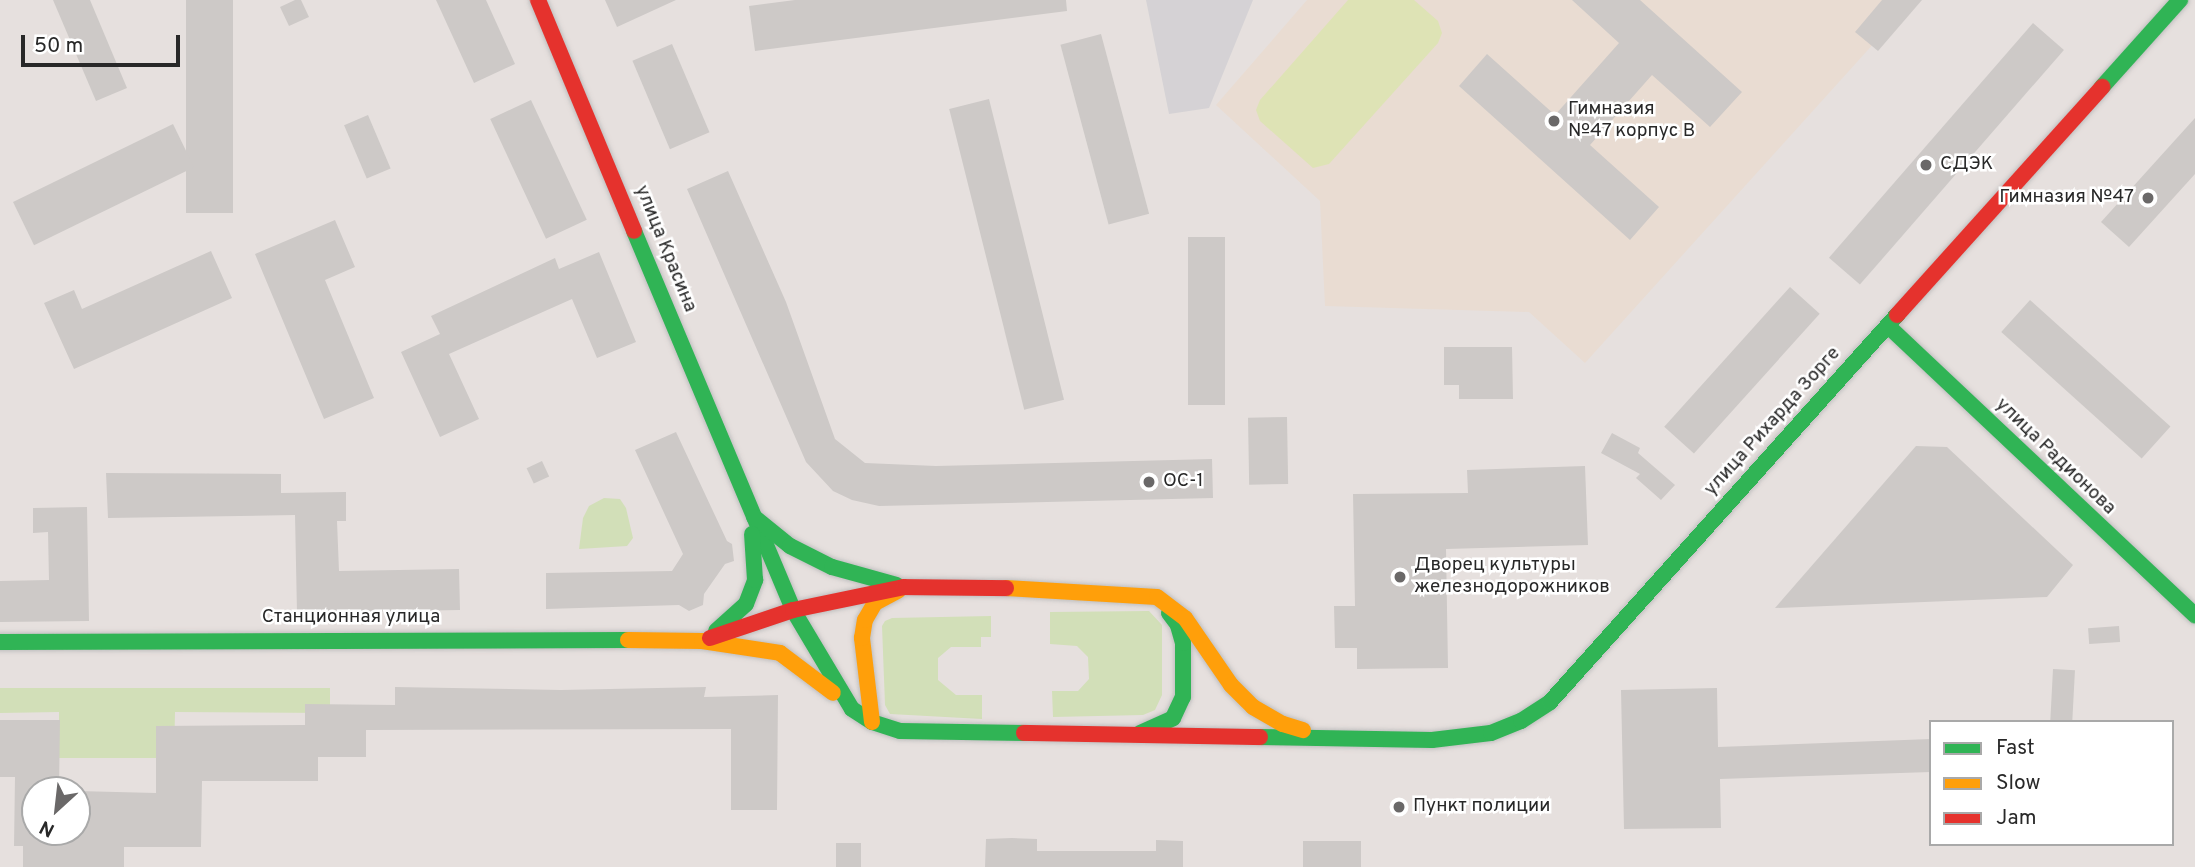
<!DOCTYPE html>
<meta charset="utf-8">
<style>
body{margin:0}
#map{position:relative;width:2195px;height:867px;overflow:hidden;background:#e6e0de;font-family:Overpass,sans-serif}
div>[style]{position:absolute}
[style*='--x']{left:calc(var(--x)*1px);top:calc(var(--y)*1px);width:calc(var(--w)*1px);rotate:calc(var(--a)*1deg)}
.industrial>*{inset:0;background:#d5d2d5}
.education>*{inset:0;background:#e9dcd2}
.green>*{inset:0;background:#d2dfb8}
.pitch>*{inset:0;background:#dee3b5}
.building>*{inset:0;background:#cdc9c7;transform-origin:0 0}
.roads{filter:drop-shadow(0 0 2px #c0bfbf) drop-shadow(0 0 2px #c0bfbf)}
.fast>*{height:16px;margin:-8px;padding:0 8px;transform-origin:8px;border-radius:8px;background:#30b455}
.slow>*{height:16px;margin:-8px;padding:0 8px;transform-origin:8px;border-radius:8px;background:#ff9f0a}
.jam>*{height:16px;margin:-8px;padding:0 8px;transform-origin:8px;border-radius:8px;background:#e5322d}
.dots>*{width:19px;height:19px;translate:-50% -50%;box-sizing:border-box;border:4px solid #fff;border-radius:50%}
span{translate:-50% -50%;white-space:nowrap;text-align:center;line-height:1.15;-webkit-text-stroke:5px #fff;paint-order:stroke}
.poi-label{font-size:19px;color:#282828}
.left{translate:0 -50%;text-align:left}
.right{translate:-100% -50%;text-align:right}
.street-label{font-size:19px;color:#282828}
.legend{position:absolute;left:1929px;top:720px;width:245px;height:126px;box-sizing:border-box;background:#fff;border:2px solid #a9a9a9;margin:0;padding:9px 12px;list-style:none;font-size:21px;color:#282828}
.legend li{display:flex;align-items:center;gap:14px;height:35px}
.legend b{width:35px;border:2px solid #a9a9a9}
.north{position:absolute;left:21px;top:776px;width:70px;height:70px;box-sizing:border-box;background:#fff;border:2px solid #a9a9a9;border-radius:50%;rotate:207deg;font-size:19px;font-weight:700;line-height:28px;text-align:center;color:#282828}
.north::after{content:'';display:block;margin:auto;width:24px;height:32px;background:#6a6868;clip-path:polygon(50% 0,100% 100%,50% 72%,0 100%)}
.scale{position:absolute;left:21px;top:35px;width:159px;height:32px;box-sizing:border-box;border:4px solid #282828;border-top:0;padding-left:9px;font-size:21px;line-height:24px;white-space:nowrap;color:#282828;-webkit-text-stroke:5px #fff;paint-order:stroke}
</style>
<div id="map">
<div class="industrial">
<div style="clip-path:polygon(1146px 0,1253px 0,1209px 108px,1169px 114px)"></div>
</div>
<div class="education">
<div style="clip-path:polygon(1307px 0,1913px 0,1585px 363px,1529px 312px,1325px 306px,1320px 201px,1216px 105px)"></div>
</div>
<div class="green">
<div style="clip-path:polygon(604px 498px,620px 499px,626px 508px,633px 538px,627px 546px,579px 549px,583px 518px,589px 506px)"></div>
<div style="clip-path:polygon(1149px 611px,1162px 625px,1162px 695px,1155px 710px,1143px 715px,1053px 717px,1052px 691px,1078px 691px,1089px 679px,1088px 657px,1077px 646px,1050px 644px,1050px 612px)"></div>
<div style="clip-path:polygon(991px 616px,991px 637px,981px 637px,981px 647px,951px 647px,938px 658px,938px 680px,956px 695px,982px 695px,982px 719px,890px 714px,885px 705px,882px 626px,885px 621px,892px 618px)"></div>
<div style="clip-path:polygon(0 688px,330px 688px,330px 713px,175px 712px,174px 758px,59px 758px,59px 712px,0 713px)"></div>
</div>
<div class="pitch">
<div style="clip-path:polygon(1348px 0,1414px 0,1438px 21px,1442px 33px,1438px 43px,1329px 164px,1313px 168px,1260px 121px,1256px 110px,1260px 100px)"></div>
</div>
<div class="building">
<div style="clip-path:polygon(53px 0,90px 0,127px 88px,96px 101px)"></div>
<div style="left:186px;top:0;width:47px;height:213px"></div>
<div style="clip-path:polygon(295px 0,301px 0,309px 17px,289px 26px,280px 7px)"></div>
<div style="clip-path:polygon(436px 0,486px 0,515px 64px,474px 83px)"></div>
<div style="clip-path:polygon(605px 0,676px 0,617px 27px)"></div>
<div style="clip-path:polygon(795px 0,1066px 0,1067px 11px,755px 51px,749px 6px)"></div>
<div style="clip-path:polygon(1572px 0,1640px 0,1742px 92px,1710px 127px,1652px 75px,1590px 145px,1659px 207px,1630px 240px,1459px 86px,1487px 54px,1555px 115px,1619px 43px)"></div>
<div style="clip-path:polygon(1882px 0,1922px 0,1878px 51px,1855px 32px)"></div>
<div style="left:2033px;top:23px;width:41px;height:311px;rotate:41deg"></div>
<div style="left:1101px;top:34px;width:186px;height:42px;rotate:75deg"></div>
<div style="left:672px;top:44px;width:96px;height:43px;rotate:67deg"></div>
<div style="left:989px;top:99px;width:310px;height:41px;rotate:76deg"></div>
<div style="left:531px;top:100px;width:132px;height:45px;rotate:65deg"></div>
<div style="left:368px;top:115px;width:58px;height:26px;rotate:67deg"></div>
<div style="clip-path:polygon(2195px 118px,2195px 174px,2129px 247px,2101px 222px)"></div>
<div style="left:173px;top:124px;width:48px;height:178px;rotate:64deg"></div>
<div style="clip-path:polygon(728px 171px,786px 302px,835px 439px,865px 463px,936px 466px,1212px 459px,1213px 498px,879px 506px,852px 500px,833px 491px,806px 462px,687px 189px)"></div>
<div style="clip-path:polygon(335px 220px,355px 267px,325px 280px,374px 398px,324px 419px,255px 254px)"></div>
<div style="left:1188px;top:237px;width:37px;height:168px"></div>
<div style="clip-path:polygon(211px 251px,232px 298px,74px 369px,44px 303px,74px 290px,82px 309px)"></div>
<div style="clip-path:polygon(599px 252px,636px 342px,597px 358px,572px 299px,449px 354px,479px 419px,440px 437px,401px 352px,440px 334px,431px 316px,555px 258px,559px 269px)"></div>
<div style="left:1790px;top:287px;width:40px;height:188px;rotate:42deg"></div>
<div style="left:2030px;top:300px;width:189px;height:43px;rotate:42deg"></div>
<div style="clip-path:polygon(1444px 347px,1512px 347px,1513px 399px,1459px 399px,1459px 385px,1444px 385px)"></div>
<div style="left:1287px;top:417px;width:67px;height:39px;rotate:89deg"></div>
<div style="clip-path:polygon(676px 432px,727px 541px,732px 544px,734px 561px,725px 564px,704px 594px,703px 605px,689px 611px,679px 605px,546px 609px,546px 573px,672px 571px,683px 554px,635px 450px)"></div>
<div style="clip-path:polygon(1612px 433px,1640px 448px,1638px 453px,1675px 485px,1661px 500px,1636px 478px,1640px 474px,1601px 453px)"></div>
<div style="clip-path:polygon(1916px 446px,1947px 447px,2073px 565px,2047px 597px,1775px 608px)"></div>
<div style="left:542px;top:461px;width:17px;height:17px;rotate:65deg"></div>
<div style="clip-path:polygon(1585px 466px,1588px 545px,1446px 549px,1448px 668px,1357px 669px,1357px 648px,1335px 648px,1334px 606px,1355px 606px,1353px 494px,1468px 493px,1467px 470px)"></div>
<div style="clip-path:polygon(106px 473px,281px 474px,281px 493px,346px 492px,346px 521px,337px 521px,339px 571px,459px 569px,460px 610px,297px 613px,295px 515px,108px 518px)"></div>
<div style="clip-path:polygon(87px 507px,89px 621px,0 622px,0 581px,49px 580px,48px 532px,33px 533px,33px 508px)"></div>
<div style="left:2119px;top:626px;width:16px;height:31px;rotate:86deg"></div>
<div style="left:2053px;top:669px;width:22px;height:53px;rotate:3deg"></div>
<div style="clip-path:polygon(395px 687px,561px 690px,706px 687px,704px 697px,778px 695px,777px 810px,731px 810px,731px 729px,366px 730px,366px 757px,318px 757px,318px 781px,202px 781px,201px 847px,124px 847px,124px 867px,23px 867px,23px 846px,14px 846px,15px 777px,0 777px,0 720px,60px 720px,59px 790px,35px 790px,35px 832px,77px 832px,77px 791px,156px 793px,156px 726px,305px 725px,305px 704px,395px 705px)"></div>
<div style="clip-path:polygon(1717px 688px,1718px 747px,1931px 739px,1931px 772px,1720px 779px,1721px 828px,1624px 829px,1621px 690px)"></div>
<div style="clip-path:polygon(1012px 838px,1037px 839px,1037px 851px,1156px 851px,1156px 840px,1183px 841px,1183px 867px,985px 867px,986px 839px)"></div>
<div style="left:1361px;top:841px;width:26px;height:58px;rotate:90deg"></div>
<div style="left:836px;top:843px;width:25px;height:24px"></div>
</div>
<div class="roads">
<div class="fast">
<div style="--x:2102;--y:87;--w:117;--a:-48.1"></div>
<div style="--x:634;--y:231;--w:411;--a:67.2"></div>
<div style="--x:793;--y:610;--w:115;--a:59.2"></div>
<div style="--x:852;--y:709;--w:24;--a:33"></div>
<div style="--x:872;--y:722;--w:29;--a:18"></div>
<div style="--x:900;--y:731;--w:124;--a:0.9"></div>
<div style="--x:1888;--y:326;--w:422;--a:43.3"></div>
<div style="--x:754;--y:517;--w:46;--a:38.9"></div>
<div style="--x:790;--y:546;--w:47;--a:26.6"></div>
<div style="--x:832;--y:567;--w:67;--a:15.5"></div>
<div style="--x:716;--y:631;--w:40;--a:-42"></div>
<div style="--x:746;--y:604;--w:26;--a:-69"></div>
<div style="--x:755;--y:580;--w:46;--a:-93.7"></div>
<div style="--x:0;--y:642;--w:628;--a:-0.18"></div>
<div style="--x:1140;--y:733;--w:36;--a:-24"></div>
<div style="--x:1173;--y:718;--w:23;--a:-65"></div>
<div style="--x:1183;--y:697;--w:54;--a:-90"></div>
<div style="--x:1183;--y:643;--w:19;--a:-106"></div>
<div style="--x:1178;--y:625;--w:15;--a:-127"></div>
<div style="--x:1260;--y:737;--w:172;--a:1"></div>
<div style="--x:1432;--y:740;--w:59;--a:-6.8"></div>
<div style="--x:1491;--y:733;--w:32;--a:-22"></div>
<div style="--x:1521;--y:721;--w:35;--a:-33"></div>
<div style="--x:1550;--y:702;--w:520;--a:-48.12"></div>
</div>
<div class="slow">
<div style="--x:1006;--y:588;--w:151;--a:3.4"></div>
<div style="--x:1157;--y:597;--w:35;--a:37"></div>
<div style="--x:1185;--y:618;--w:81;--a:55.5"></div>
<div style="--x:1231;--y:685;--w:31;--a:45"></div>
<div style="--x:1253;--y:707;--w:34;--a:30"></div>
<div style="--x:1283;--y:724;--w:21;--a:17"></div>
<div style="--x:628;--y:640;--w:74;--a:0.8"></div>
<div style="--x:702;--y:641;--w:79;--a:8.7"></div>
<div style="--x:780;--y:653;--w:66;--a:37"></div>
<div style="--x:872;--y:722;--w:85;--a:-96.8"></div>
<div style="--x:862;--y:638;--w:18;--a:-81"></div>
<div style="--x:865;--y:620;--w:20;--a:-60"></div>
<div style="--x:875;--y:603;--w:26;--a:-28"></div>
</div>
<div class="jam">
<div style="--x:538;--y:0;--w:250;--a:67.4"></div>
<div style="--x:1897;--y:315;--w:307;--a:-48"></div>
<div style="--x:710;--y:638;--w:88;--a:-18.6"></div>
<div style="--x:793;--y:610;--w:113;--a:-11.7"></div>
<div style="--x:904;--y:587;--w:102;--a:0.6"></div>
<div style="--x:1024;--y:733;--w:236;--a:1"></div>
</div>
</div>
<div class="dots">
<div style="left:1554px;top:121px;background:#6a6868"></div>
<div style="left:1926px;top:165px;background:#6a6868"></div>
<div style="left:2148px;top:198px;background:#6a6868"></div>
<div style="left:1149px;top:482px;background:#6a6868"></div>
<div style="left:1400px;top:577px;background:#6a6868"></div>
<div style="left:1399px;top:807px;background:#6a6868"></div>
</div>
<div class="poi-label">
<span class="left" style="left:1568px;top:121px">Гимназия<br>№47 корпус В</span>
<span class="left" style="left:1940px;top:165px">СДЭК</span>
<span class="right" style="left:2134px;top:198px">Гимназия №47</span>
<span class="left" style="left:1163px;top:482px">ОС-1</span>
<span class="left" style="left:1414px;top:577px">Дворец культуры<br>железнодорожников</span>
<span class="left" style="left:1413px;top:807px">Пункт полиции</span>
</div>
<div class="street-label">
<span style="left:665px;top:249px;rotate:68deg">улица Красина</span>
<span style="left:1773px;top:422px;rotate:-48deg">улица Рихарда Зорге</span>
<span style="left:2055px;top:457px;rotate:44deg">улица Радионова</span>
<span style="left:351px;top:618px">Станционная улица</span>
</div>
<ul class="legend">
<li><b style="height:9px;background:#30b455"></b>Fast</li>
<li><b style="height:9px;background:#ff9f0a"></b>Slow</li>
<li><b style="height:9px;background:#e5322d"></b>Jam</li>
</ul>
<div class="north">N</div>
<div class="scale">50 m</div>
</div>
